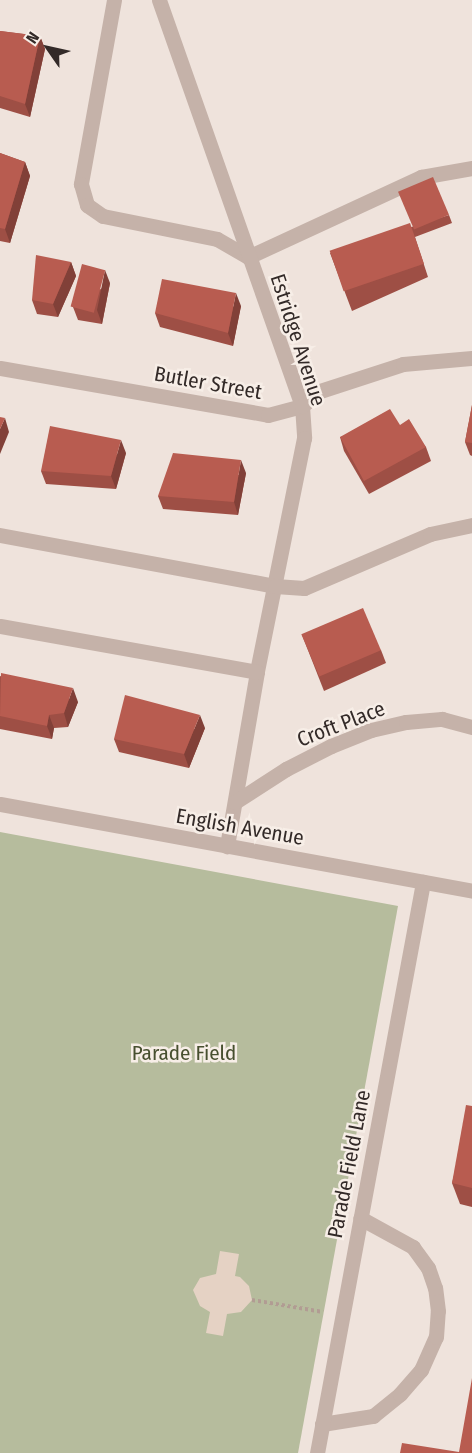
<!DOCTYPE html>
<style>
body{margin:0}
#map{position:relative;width:472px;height:1453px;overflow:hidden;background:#efe3dc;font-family:"Fira Sans Condensed",sans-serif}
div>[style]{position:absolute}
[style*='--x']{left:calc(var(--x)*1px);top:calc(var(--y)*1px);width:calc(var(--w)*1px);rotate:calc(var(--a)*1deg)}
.green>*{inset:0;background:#b6bc9d}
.plaza>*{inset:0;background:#e5d2c4}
.path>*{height:4px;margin-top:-2px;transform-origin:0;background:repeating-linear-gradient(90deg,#b19c93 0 3px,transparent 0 6px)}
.minor>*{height:15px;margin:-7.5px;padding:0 7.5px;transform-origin:7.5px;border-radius:7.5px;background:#c5b2a9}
.wall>*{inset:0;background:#9e4f45}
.shaded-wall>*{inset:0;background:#814038}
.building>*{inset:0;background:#b85c50;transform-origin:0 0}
span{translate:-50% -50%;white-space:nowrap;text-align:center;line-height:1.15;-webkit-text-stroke:5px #f7eee7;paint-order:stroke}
.street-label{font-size:21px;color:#332a28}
.park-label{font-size:21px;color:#474f2f}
.north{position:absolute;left:18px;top:18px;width:60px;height:60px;-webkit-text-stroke:4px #f7eee7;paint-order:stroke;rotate:304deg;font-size:16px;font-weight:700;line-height:24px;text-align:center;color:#332a28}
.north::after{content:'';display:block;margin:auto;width:21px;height:27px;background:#332a28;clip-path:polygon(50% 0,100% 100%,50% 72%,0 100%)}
</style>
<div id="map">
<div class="green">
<div style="clip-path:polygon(0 832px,398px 906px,298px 1453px,0 1453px)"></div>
</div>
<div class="plaza">
<div style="clip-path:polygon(220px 1251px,239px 1254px,235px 1276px,240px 1277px,249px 1286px,252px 1300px,241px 1312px,227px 1314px,223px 1336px,206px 1333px,210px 1312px,200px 1306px,193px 1290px,200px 1278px,216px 1274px)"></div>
</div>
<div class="path">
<div style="--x:252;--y:1300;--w:72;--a:9.6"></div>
</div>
<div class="minor">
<div style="--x:114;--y:0;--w:187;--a:100.2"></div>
<div style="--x:81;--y:184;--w:22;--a:74"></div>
<div style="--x:87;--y:205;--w:19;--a:35"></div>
<div style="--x:103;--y:216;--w:116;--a:11.4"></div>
<div style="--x:217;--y:239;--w:36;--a:30"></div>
<div style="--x:248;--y:257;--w:191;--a:-24.8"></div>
<div style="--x:421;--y:177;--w:52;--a:-10"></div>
<div style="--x:159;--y:0;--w:430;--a:70.6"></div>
<div style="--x:302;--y:406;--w:32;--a:86"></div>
<div style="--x:304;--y:438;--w:239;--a:101.4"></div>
<div style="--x:257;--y:672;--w:177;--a:99.8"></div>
<div style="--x:0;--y:368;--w:272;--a:9.9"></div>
<div style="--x:268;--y:415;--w:35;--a:-15"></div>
<div style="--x:302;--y:406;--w:23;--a:-40"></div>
<div style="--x:320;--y:391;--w:87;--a:-18"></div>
<div style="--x:403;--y:364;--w:69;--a:-5"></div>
<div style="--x:0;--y:535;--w:280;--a:10.5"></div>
<div style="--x:275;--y:586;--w:29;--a:4"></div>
<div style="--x:304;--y:588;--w:137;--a:-23.2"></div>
<div style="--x:430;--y:534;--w:43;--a:-12.1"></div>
<div style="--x:0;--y:626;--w:261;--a:10.1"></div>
<div style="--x:235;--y:802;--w:61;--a:-32.9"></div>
<div style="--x:286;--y:769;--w:51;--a:-27.1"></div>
<div style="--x:331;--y:746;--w:43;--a:-21.8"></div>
<div style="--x:371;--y:730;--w:36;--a:-13"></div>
<div style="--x:406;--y:722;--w:36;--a:-5"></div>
<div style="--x:442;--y:719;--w:31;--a:15"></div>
<div style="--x:0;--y:804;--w:480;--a:10.4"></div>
<div style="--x:322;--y:1424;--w:52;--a:-8.9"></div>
<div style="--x:373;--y:1416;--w:35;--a:-39"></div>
<div style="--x:400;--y:1394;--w:32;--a:-49"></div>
<div style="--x:421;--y:1370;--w:36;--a:-66"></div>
<div style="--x:436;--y:1337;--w:26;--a:-86"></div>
<div style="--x:438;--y:1311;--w:23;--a:-97"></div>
<div style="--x:435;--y:1288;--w:21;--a:-109"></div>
<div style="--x:428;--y:1268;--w:26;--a:-126"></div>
<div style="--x:413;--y:1247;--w:60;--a:-151.3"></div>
<div style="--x:317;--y:1453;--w:581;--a:-79.48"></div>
</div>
<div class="wall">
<div style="clip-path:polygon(0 31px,40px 36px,45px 49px,30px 117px,0 108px)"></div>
<div style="clip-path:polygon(0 153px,25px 162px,30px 176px,10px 243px,0 241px)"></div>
<div style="clip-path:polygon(449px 215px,452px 223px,415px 237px,428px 277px,352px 311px,330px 253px)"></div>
<div style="clip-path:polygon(71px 262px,76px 276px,58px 317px,37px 314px,32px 300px)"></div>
<div style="clip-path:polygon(110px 283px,102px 324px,78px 320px,73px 307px)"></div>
<div style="clip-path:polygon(241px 306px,233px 346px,160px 327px,155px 313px)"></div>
<div style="clip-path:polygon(472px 405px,472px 456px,470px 455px,465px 442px)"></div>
<div style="clip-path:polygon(400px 425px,426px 447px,431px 461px,369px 494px,344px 451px,340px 437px)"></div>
<div style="clip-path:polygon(126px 453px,116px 489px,46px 484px,41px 471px)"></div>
<div style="clip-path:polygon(246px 473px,238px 515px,163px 509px,158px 496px)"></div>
<div style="clip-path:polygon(302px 635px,381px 650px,386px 663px,324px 691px)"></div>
<div style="clip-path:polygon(0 676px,78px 702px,68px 727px,54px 728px,52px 739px,0 729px)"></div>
<div style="clip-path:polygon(205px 728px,189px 768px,119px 752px,114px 739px)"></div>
<div style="clip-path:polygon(472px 1106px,472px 1207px,460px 1204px,452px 1183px)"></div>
</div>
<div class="shaded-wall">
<div style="clip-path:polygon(40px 36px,45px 49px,30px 117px,25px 104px)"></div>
<div style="clip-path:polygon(25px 162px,30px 176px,10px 243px,5px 229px)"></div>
<div style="clip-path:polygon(71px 262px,76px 276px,58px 317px,53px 304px)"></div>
<div style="clip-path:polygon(105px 270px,110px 283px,102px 324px,97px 310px)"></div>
<div style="clip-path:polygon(236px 293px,241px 306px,233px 346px,228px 333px)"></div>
<div style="clip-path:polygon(5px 418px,9px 432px,0 454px,0 429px)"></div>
<div style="clip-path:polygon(121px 440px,126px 453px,116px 489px,111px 476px)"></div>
<div style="clip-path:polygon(241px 460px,246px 473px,238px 515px,234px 502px)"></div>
<div style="clip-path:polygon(73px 688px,78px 702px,68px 727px,64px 713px)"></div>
<div style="clip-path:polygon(49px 715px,54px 728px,52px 739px,47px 726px)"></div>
<div style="clip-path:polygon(200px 715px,205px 728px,189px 768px,184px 754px)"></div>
</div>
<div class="building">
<div style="clip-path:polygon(0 31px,40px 36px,25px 104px,0 96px)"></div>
<div style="clip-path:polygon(0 153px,25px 162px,5px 229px,0 228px)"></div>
<div style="left:433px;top:177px;width:41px;height:38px;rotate:67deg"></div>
<div style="left:410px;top:223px;width:43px;height:85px;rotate:71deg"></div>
<div style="clip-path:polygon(36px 255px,71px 262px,53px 304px,32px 300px)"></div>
<div style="left:82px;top:264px;width:24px;height:44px;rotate:15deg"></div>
<div style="clip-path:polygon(162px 279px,236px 293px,228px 333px,155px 313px)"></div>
<div style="clip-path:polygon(472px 405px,472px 443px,465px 442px)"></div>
<div style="clip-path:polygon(390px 409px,400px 425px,409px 419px,426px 447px,364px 481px,340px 437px)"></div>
<div style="clip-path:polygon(0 417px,5px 418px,0 429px)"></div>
<div style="clip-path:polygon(50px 426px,121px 440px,111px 476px,41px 471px)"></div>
<div style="clip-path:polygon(173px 453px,241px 460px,234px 502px,158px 496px)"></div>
<div style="left:363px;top:608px;width:46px;height:67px;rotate:67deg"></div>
<div style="clip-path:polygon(1px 673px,73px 688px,64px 713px,49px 715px,47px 726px,0 716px)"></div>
<div style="clip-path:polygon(125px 695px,200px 715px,184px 754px,114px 739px)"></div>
<div style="clip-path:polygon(466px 1105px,472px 1106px,472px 1188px,452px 1183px)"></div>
<div style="clip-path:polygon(472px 1378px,472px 1453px,400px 1453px,402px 1443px,459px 1452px)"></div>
</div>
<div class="street-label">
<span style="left:298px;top:340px;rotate:72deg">Estridge Avenue</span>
<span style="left:208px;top:383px;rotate:10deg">Butler Street</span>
<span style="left:341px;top:724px;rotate:-21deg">Croft Place</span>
<span style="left:240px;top:827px;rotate:10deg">English Avenue</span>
<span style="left:349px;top:1164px;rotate:-79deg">Parade Field Lane</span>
</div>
<div class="park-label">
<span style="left:184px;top:1053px">Parade Field</span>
</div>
<div class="north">N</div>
</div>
